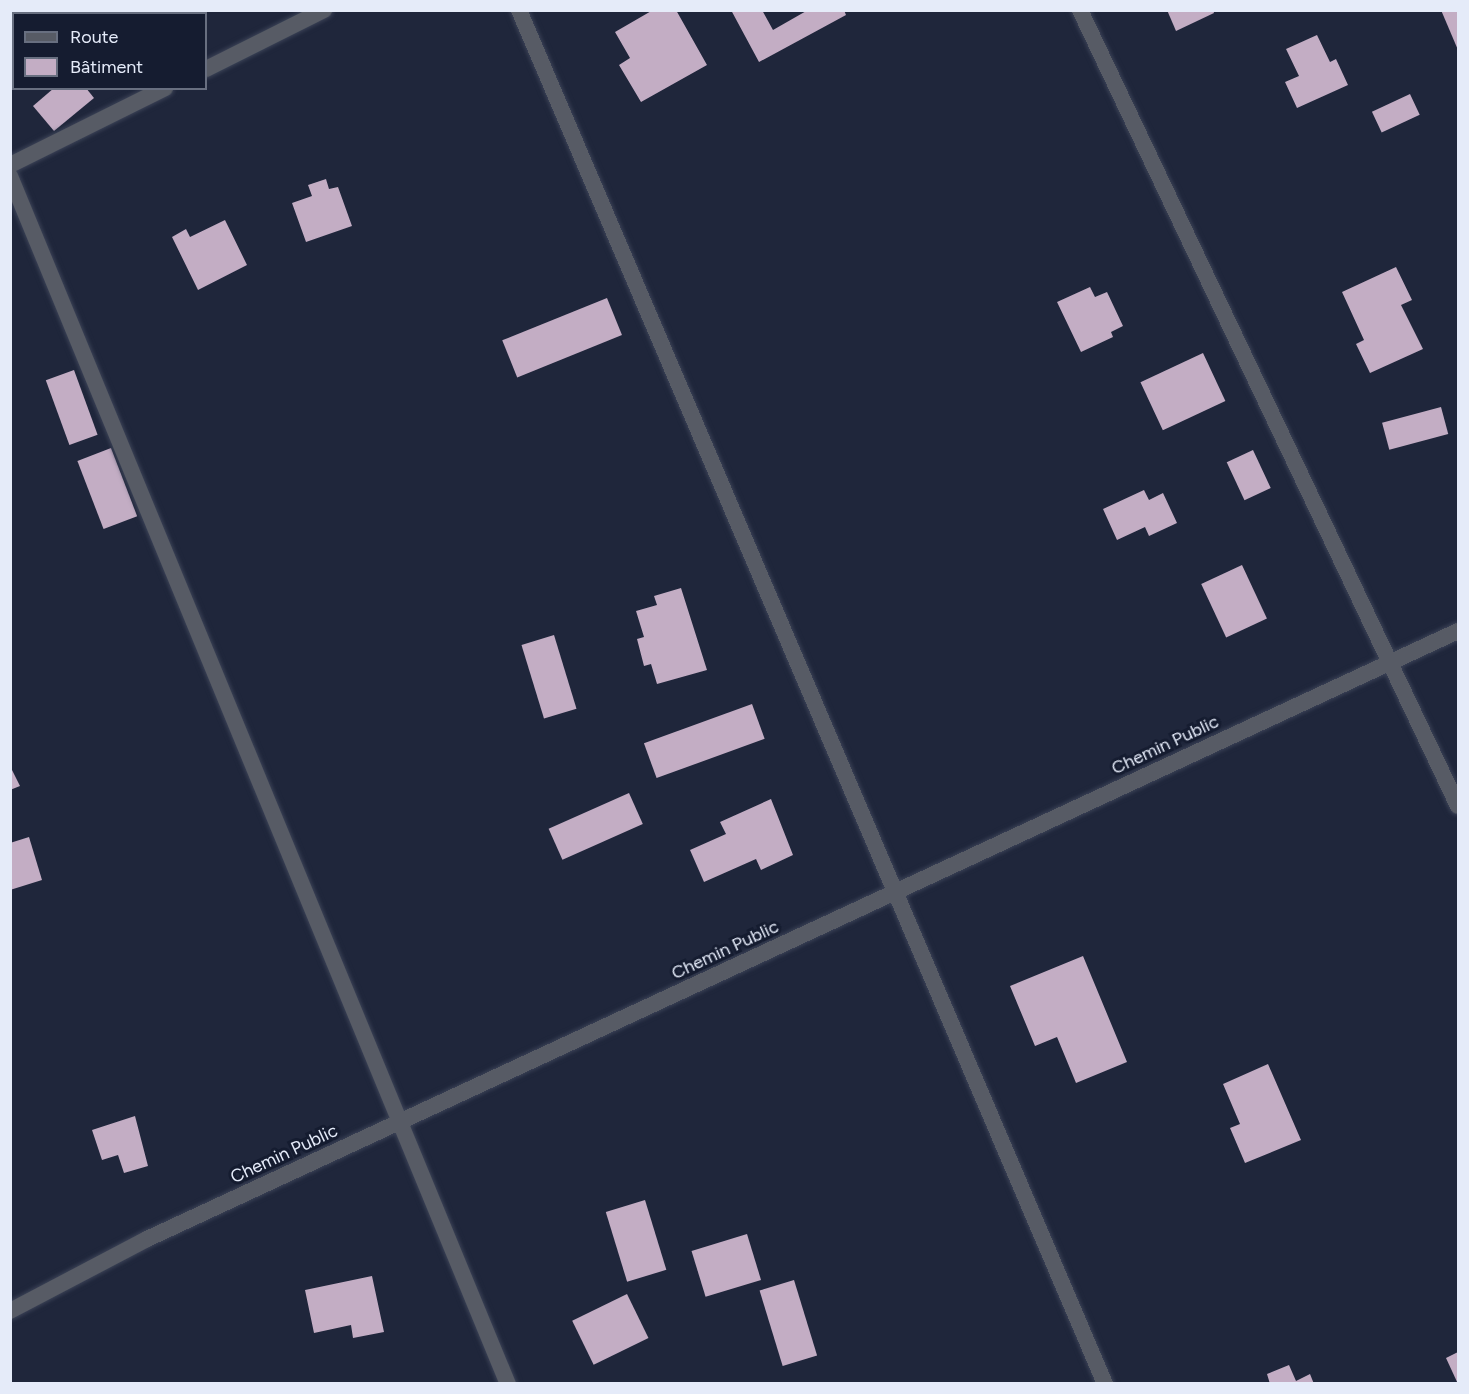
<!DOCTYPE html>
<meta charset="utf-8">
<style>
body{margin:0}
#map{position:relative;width:1469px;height:1394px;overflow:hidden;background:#1f263b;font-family:Figtree,sans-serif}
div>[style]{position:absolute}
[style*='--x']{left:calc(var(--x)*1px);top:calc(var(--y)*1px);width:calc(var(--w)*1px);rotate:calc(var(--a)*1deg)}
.building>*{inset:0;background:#c3adc4;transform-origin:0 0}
.roads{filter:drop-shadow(0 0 2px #3b4256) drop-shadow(0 0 2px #3b4256)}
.minor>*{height:16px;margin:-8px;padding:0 8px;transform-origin:8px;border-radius:8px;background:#575b65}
span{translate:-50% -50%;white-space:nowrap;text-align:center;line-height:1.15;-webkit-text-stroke:6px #151c30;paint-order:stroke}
.street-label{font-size:18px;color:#e5ebf9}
.frame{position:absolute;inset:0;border:12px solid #e5ebf9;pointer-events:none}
.legend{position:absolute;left:12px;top:12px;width:195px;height:78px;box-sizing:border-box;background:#151c30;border:2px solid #686f80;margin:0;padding:8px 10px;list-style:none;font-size:18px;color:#e5ebf9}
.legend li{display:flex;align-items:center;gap:12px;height:30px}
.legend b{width:30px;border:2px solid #686f80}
</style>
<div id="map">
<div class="building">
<div style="clip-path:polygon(128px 10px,146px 10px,149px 14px,125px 14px)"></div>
<div style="clip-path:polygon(653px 10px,676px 10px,707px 65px,641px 102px,619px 65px,630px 58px,615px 32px)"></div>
<div style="clip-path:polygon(731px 10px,762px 10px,773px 30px,808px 10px,844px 10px,846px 15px,759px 62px)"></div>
<div style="clip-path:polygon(1167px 10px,1213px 10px,1214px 13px,1176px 31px)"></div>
<div style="clip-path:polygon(1441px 10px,1458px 10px,1458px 50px)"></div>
<div style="clip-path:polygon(1317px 35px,1330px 62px,1336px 59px,1348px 85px,1297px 108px,1285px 82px,1299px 76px,1286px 49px)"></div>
<div style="clip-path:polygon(54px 88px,86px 88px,94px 98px,54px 131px,33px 106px)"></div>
<div style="left:1410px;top:94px;width:23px;height:42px;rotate:65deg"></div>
<div style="clip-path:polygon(326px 179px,329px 189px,338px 187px,352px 226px,306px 242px,292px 203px,312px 196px,308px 185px)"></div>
<div style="clip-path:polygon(225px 220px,247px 265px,198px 290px,172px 237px,186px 229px,190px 237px)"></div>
<div style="clip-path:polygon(1396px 267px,1412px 300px,1401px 305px,1423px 349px,1370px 373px,1356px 344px,1364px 340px,1342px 292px)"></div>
<div style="clip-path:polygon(1090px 287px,1095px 297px,1107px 292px,1123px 326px,1111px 332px,1113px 337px,1081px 352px,1057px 302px)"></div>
<div style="left:607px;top:298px;width:40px;height:113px;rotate:68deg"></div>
<div style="left:1203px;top:353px;width:53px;height:69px;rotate:65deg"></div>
<div style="left:74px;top:370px;width:69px;height:30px;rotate:70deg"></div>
<div style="left:1441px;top:407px;width:28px;height:61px;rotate:75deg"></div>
<div style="left:111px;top:448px;width:73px;height:36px;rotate:69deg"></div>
<div style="left:1253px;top:450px;width:42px;height:29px;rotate:65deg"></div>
<div style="clip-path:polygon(1144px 490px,1149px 500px,1163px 493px,1177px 523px,1149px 536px,1145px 527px,1117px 540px,1103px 509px)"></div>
<div style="left:1242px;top:565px;width:59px;height:45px;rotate:65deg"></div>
<div style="clip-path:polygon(681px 588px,707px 670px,657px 684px,651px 664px,644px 666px,637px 639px,644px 637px,636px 611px,657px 605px,654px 596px)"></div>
<div style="left:554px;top:635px;width:77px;height:34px;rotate:73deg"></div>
<div style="left:752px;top:704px;width:37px;height:115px;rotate:70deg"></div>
<div style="clip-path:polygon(10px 766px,20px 786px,10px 790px)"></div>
<div style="left:629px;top:793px;width:34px;height:88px;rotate:66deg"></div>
<div style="clip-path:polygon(771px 799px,793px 855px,761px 870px,756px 859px,704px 882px,690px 850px,726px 834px,720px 822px)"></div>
<div style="clip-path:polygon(29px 837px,42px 880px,10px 890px,10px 843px)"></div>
<div style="clip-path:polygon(1083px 956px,1127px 1062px,1076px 1083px,1057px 1037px,1035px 1046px,1010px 986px)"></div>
<div style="clip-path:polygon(1268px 1064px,1301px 1140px,1245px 1163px,1230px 1128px,1240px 1124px,1223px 1084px)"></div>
<div style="clip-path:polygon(135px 1116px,148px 1166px,124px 1173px,118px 1155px,102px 1160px,92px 1130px)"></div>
<div style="left:645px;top:1200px;width:73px;height:41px;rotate:73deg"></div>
<div style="left:747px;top:1234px;width:48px;height:58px;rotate:73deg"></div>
<div style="clip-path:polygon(372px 1276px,384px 1332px,353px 1338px,351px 1325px,314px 1333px,305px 1290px)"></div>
<div style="left:794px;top:1280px;width:79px;height:36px;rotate:73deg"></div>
<div style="left:627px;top:1294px;width:49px;height:61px;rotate:64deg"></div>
<div style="clip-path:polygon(1458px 1352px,1458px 1384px,1446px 1358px)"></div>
<div style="clip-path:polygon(1289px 1365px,1296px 1381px,1310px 1374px,1314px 1384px,1270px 1384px,1267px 1374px)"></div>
</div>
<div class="roads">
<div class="minor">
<div style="--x:519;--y:10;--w:1494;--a:66.9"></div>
<div style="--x:1080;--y:10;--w:881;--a:64.6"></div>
<div style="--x:10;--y:23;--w:5;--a:-37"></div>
<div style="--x:206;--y:69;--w:132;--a:-26.6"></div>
<div style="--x:10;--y:165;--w:173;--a:-26.4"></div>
<div style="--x:10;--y:176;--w:1307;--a:67.6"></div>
<div style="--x:10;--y:1311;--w:155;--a:-27.7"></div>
<div style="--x:147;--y:1239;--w:1445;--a:-24.88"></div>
</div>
</div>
<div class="street-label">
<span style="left:1165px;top:745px;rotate:-25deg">Chemin Public</span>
<span style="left:725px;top:950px;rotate:-25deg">Chemin Public</span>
<span style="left:284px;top:1154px;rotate:-25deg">Chemin Public</span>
</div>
<div class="frame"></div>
<ul class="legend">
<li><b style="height:8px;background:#575b65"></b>Route</li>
<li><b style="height:16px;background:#c3adc4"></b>Bâtiment</li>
</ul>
</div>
